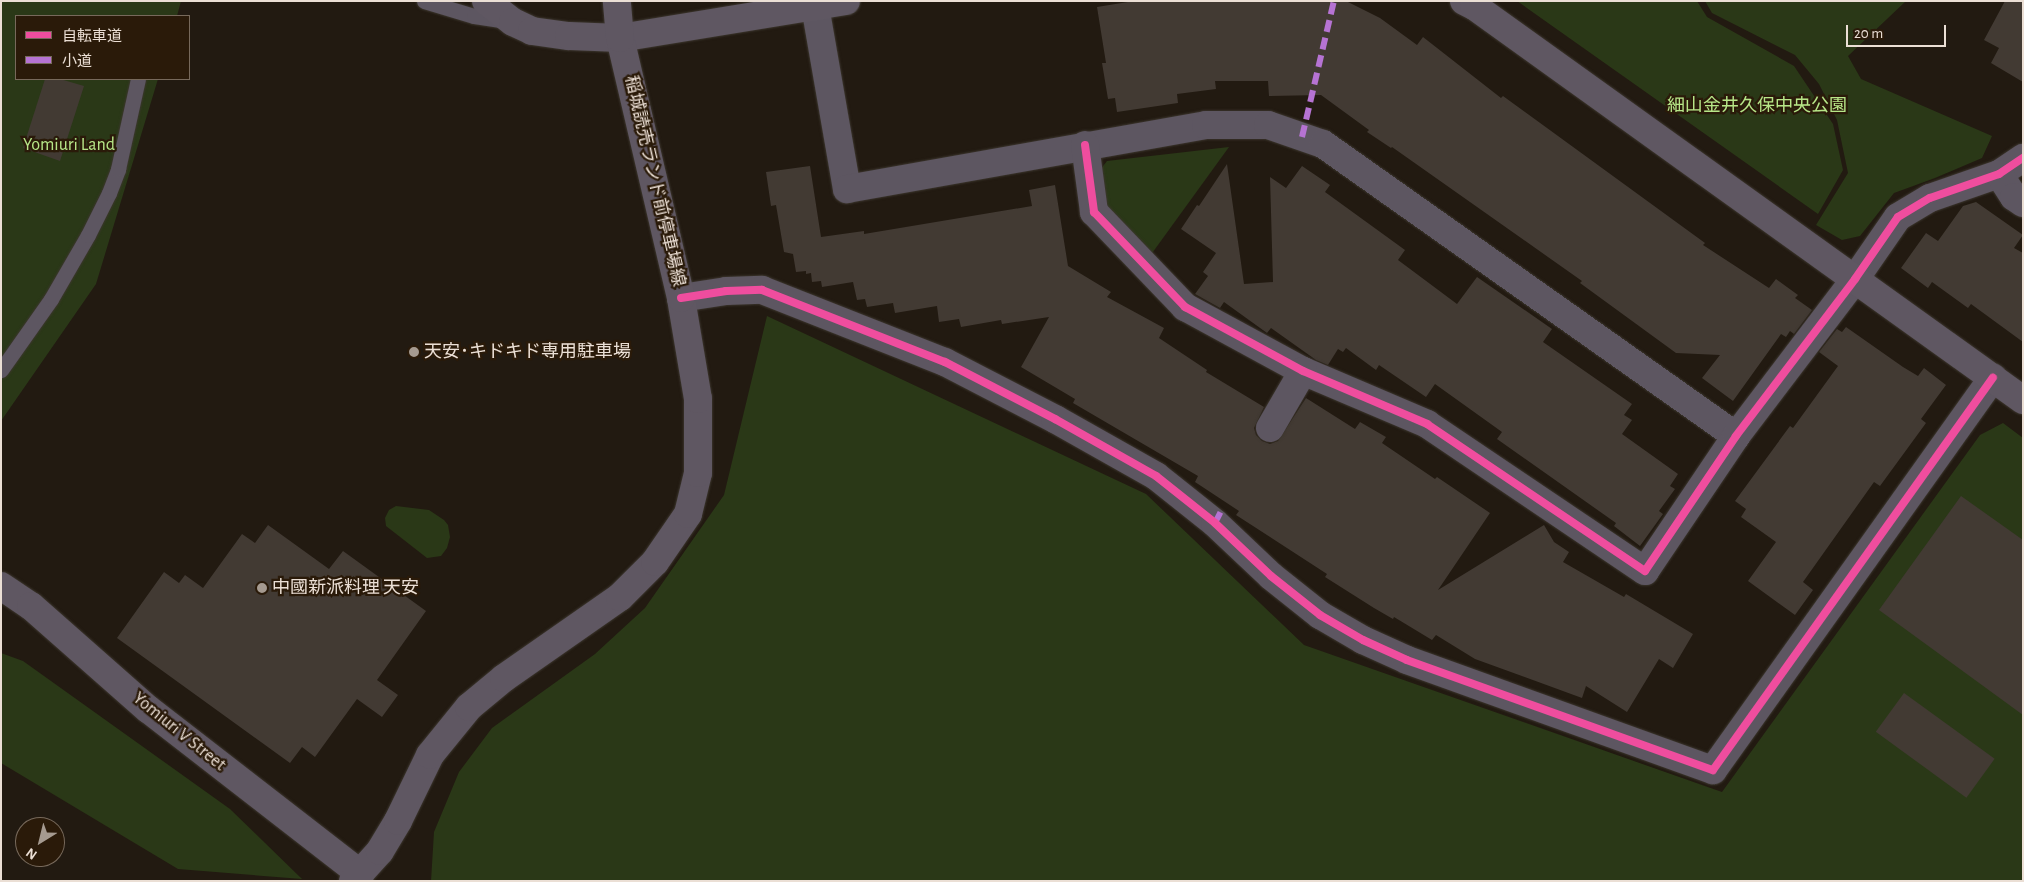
<!DOCTYPE html>
<meta charset="utf-8">
<style>
body{margin:0}
#map{position:relative;width:2024px;height:882px;overflow:hidden;background:#221a11;font-family:"Alegreya Sans","Noto Sans JP",sans-serif}
div>[style]{position:absolute}
[style*='--x']{left:calc(var(--x)*1px);top:calc(var(--y)*1px);width:calc(var(--w)*1px);rotate:calc(var(--a)*1deg)}
.green>*{inset:0;background:#2a3817}
.building>*{inset:0;background:#423a33;transform-origin:0 0}
.roads{filter:drop-shadow(0 0 1px #3c362e) drop-shadow(0 0 1px #3c362e)}
.lane>*{height:15px;margin:-7.5px;padding:0 7.5px;transform-origin:7.5px;border-radius:7.5px;background:#5d5661}
.street>*{height:28px;margin:-14px;padding:0 14px;transform-origin:14px;border-radius:14px;background:#5d5661}
.secondary>*{height:28px;margin:-14px;padding:0 14px;transform-origin:14px;border-radius:14px;background:#5f5762}
.quiet>*{height:6px;margin-top:-3px;transform-origin:0;background:repeating-linear-gradient(90deg,#b673d3 0 12px,transparent 0 18px)}
.cycleway>*{height:8px;margin:-4px;padding:0 4px;transform-origin:4px;border-radius:4px;background:#ef4d9e}
.dots>*{width:14px;height:14px;translate:-50% -50%;box-sizing:border-box;border:2px solid #2a1a09;border-radius:50%}
span{translate:-50% -50%;white-space:nowrap;text-align:center;line-height:1.15;-webkit-text-stroke:4.5px #2a1a09;paint-order:stroke}
.park-label{font-size:18px;color:#b7e688}
.street-label{font-size:18px;color:#ebdfd5}
.poi-label{font-size:18px;color:#ebdfd5}
.left{translate:0 -50%;text-align:left}
.frame{position:absolute;inset:0;border:2px solid #ebdfd5;pointer-events:none}
.legend{position:absolute;left:15px;top:15px;width:175px;height:65px;box-sizing:border-box;background:#2a1a09;border:1px solid #77695b;margin:0;padding:6px 9px;list-style:none;font-size:15px;color:#ebdfd5}
.legend li{display:flex;align-items:center;gap:10px;height:25px}
.legend b{width:25px;border:1px solid #77695b}
.north{position:absolute;left:15px;top:817px;width:50px;height:50px;box-sizing:border-box;background:#2a1a09;border:1px solid #77695b;border-radius:50%;rotate:216deg;font-size:14px;font-weight:700;line-height:20px;text-align:center;color:#ebdfd5}
.north::after{content:'';display:block;margin:auto;width:18px;height:22px;background:#a59a90;clip-path:polygon(50% 0,100% 100%,50% 72%,0 100%)}
.scale{position:absolute;left:1846px;top:25px;width:100px;height:22px;box-sizing:border-box;border:2px solid #ebdfd5;border-top:0;padding-left:6px;font-size:15px;line-height:18px;white-space:nowrap;color:#ebdfd5;-webkit-text-stroke:4px #2a1a09;paint-order:stroke}
</style>
<div id="map">
<div class="green">
<div style="clip-path:polygon(1px 1px,181px 1px,177px 16px,16px 16px,16px 79px,158px 79px,96px 284px,1px 421px)"></div>
<div style="clip-path:polygon(1517px 1px,1697px 1px,1707px 17px,1794px 66px,1833px 124px,1843px 170px,1818px 214px)"></div>
<div style="clip-path:polygon(1705px 1px,1906px 1px,1848px 56px,1861px 79px,1992px 136px,1982px 158px,1935px 178px,1894px 193px,1860px 236px,1842px 240px,1816px 225px,1848px 173px,1837px 120px,1819px 84px,1795px 55px,1712px 13px)"></div>
<div style="clip-path:polygon(1229px 147px,1150px 256px,1103px 209px,1097px 174px,1107px 161px)"></div>
<div style="clip-path:polygon(767px 316px,1146px 494px,1304px 645px,1722px 792px,1980px 435px,2003px 423px,2023px 438px,2023px 881px,431px 881px,434px 832px,459px 772px,492px 728px,595px 654px,645px 608px,724px 495px)"></div>
<div style="clip-path:polygon(396px 506px,429px 510px,444px 520px,448px 525px,450px 537px,447px 548px,441px 556px,427px 558px,386px 526px,385px 518px,389px 510px)"></div>
<div style="clip-path:polygon(1px 653px,23px 661px,230px 809px,302px 879px,178px 869px,1px 763px)"></div>
</div>
<div class="building">
<div style="clip-path:polygon(1134px 1px,1346px 1px,1380px 18px,1417px 45px,1423px 37px,1501px 98px,1503px 96px,1705px 243px,1703px 245px,1769px 288px,1776px 279px,1798px 295px,1795px 298px,1812px 310px,1794px 334px,1790px 331px,1786px 337px,1781px 334px,1733px 401px,1702px 378px,1720px 355px,1676px 353px,1580px 283px,1582px 281px,1392px 147px,1391px 148px,1367px 132px,1369px 130px,1321px 95px,1269px 96px,1268px 81px,1215px 81px,1216px 89px,1177px 94px,1178px 103px,1117px 112px,1115px 98px,1108px 99px,1102px 63px,1106px 63px,1097px 7px)"></div>
<div style="clip-path:polygon(2005px 1px,2023px 1px,2023px 82px,1991px 63px,1999px 48px,1984px 40px)"></div>
<div style="clip-path:polygon(45px 79px,60px 79px,84px 86px,60px 161px,23px 148px)"></div>
<div style="clip-path:polygon(1227px 164px,1244px 284px,1273px 282px,1270px 177px,1286px 188px,1302px 166px,1330px 185px,1325px 192px,1405px 250px,1398px 260px,1457px 304px,1477px 277px,1552px 329px,1543px 342px,1632px 404px,1624px 415px,1632px 420px,1622px 434px,1678px 474px,1670px 486px,1675px 489px,1659px 511px,1663px 514px,1640px 546px,1614px 526px,1616px 523px,1497px 439px,1502px 432px,1435px 384px,1426px 397px,1379px 365px,1376px 370px,1346px 348px,1343px 352px,1338px 349px,1328px 365px,1316px 360px,1271px 328px,1267px 333px,1224px 302px,1220px 308px,1195px 294px,1208px 276px,1203px 272px,1216px 253px,1181px 229px,1197px 205px,1199px 206px)"></div>
<div style="clip-path:polygon(810px 166px,821px 237px,864px 231px,864px 234px,1032px 206px,1029px 190px,1055px 185px,1068px 266px,1111px 292px,1107px 297px,1164px 328px,1159px 338px,1207px 370px,1206px 372px,1264px 407px,1254px 428px,1256px 435px,1262px 441px,1270px 444px,1278px 441px,1306px 398px,1355px 429px,1360px 422px,1386px 437px,1382px 443px,1435px 479px,1437px 477px,1490px 513px,1438px 590px,1544px 525px,1554px 542px,1569px 552px,1563px 562px,1624px 597px,1626px 594px,1693px 634px,1673px 668px,1659px 659px,1627px 712px,1586px 686px,1582px 698px,1475px 659px,1436px 635px,1432px 640px,1394px 617px,1393px 619px,1374px 608px,1325px 577px,1327px 574px,1236px 515px,1239px 511px,1195px 482px,1198px 476px,1073px 403px,1075px 399px,1021px 367px,1049px 317px,1002px 324px,1001px 320px,961px 327px,959px 319px,939px 322px,937px 306px,895px 313px,893px 303px,867px 307px,865px 299px,857px 300px,853px 282px,822px 287px,821px 281px,812px 282px,811px 273px,806px 274px,806px 271px,796px 272px,793px 254px,784px 252px,776px 205px,771px 206px,766px 172px)"></div>
<div style="clip-path:polygon(1976px 202px,2023px 235px,2014px 248px,2023px 253px,2023px 342px,1971px 304px,1968px 308px,1932px 282px,1928px 288px,1901px 268px,1926px 233px,1938px 241px,1963px 206px)"></div>
<div style="clip-path:polygon(1846px 327px,1903px 367px,1918px 376px,1924px 368px,1946px 385px,1921px 419px,1926px 423px,1880px 486px,1874px 482px,1803px 582px,1813px 590px,1795px 615px,1748px 581px,1776px 542px,1741px 517px,1746px 509px,1735px 501px,1790px 426px,1793px 428px,1838px 366px,1819px 352px,1837px 329px,1842px 332px)"></div>
<div style="clip-path:polygon(1961px 496px,2023px 540px,2023px 715px,1879px 610px)"></div>
<div style="clip-path:polygon(268px 525px,329px 569px,343px 551px,426px 611px,377px 680px,398px 695px,382px 717px,357px 699px,315px 757px,302px 747px,290px 763px,117px 638px,164px 572px,179px 583px,185px 575px,203px 588px,242px 534px,255px 543px)"></div>
<div style="left:1904px;top:693px;width:112px;height:48px;rotate:36deg"></div>
</div>
<div class="roads">
<div class="lane">
<div style="--x:424;--y:1;--w:52;--a:16.7"></div>
<div style="--x:474;--y:16;--w:30;--a:9"></div>
<div style="--x:1;--y:370;--w:87;--a:-54.8"></div>
<div style="--x:51;--y:299;--w:74;--a:-60"></div>
<div style="--x:88;--y:235;--w:47;--a:-63.4"></div>
<div style="--x:109;--y:193;--w:26;--a:-69"></div>
<div style="--x:118;--y:169;--w:92;--a:-77.5"></div>
</div>
<div class="street">
<div style="--x:815;--y:6;--w:186;--a:80.1"></div>
<div style="--x:847;--y:189;--w:365;--a:-10.1"></div>
<div style="--x:1206;--y:125;--w:62;--a:0"></div>
<div style="--x:1268;--y:125;--w:58;--a:19.1"></div>
<div style="--x:1323;--y:144;--w:506;--a:35.26"></div>
<div style="--x:1085;--y:145;--w:68;--a:82.3"></div>
<div style="--x:1094;--y:212;--w:132;--a:46.2"></div>
<div style="--x:1185;--y:307;--w:134;--a:28.5"></div>
<div style="--x:1303;--y:371;--w:135;--a:23.1"></div>
<div style="--x:1427;--y:424;--w:263;--a:34"></div>
<div style="--x:1645;--y:571;--w:163;--a:-56"></div>
<div style="--x:1736;--y:436;--w:197;--a:-52.8"></div>
<div style="--x:1855;--y:279;--w:75;--a:-55.3"></div>
<div style="--x:1898;--y:217;--w:37;--a:-31"></div>
<div style="--x:1930;--y:198;--w:73;--a:-19.2"></div>
<div style="--x:1999;--y:174;--w:29;--a:-34"></div>
<div style="--x:1999;--y:174;--w:27;--a:57"></div>
<div style="--x:2014;--y:197;--w:11;--a:34"></div>
<div style="--x:681;--y:298;--w:46;--a:-8.8"></div>
<div style="--x:726;--y:291;--w:36;--a:-2"></div>
<div style="--x:762;--y:290;--w:197;--a:21.5"></div>
<div style="--x:945;--y:362;--w:124;--a:27.4"></div>
<div style="--x:1055;--y:419;--w:116;--a:29.4"></div>
<div style="--x:1156;--y:476;--w:75;--a:38.5"></div>
<div style="--x:1215;--y:523;--w:77;--a:43.4"></div>
<div style="--x:1271;--y:576;--w:63;--a:38.5"></div>
<div style="--x:1320;--y:615;--w:50;--a:30.2"></div>
<div style="--x:1363;--y:640;--w:48;--a:24.4"></div>
<div style="--x:1407;--y:660;--w:325;--a:19.8"></div>
<div style="--x:1713;--y:770;--w:482;--a:-54.5"></div>
<div style="--x:1270;--y:428;--w:66;--a:-59.9"></div>
</div>
<div class="secondary">
<div style="--x:486;--y:1;--w:34;--a:38"></div>
<div style="--x:513;--y:22;--w:21;--a:25"></div>
<div style="--x:532;--y:31;--w:37;--a:8"></div>
<div style="--x:569;--y:36;--w:51;--a:2.2"></div>
<div style="--x:620;--y:38;--w:229;--a:-9.3"></div>
<div style="--x:1464;--y:1;--w:11;--a:27"></div>
<div style="--x:1474;--y:6;--w:676;--a:35.67"></div>
<div style="--x:1;--y:586;--w:36;--a:34"></div>
<div style="--x:31;--y:606;--w:156;--a:41.4"></div>
<div style="--x:148;--y:709;--w:269;--a:37.8"></div>
<div style="--x:353;--y:881;--w:40;--a:-48"></div>
<div style="--x:380;--y:851;--w:35;--a:-59"></div>
<div style="--x:398;--y:821;--w:73;--a:-64.1"></div>
<div style="--x:430;--y:755;--w:62;--a:-50.9"></div>
<div style="--x:469;--y:707;--w:45;--a:-39.6"></div>
<div style="--x:504;--y:678;--w:141;--a:-34.9"></div>
<div style="--x:620;--y:597;--w:49;--a:-45"></div>
<div style="--x:655;--y:562;--w:58;--a:-55.5"></div>
<div style="--x:688;--y:514;--w:42;--a:-76.3"></div>
<div style="--x:698;--y:473;--w:74;--a:-90"></div>
<div style="--x:698;--y:399;--w:102;--a:-99.6"></div>
<div style="--x:681;--y:298;--w:267;--a:-103.2"></div>
<div style="--x:620;--y:38;--w:37;--a:-95"></div>
</div>
</div>
<div class="quiet">
<div style="--x:1302;--y:137;--w:140;--a:-76.8"></div>
<div style="--x:1215;--y:523;--w:16;--a:-63"></div>
</div>
<div class="cycleway">
<div style="--x:1085;--y:145;--w:68;--a:82.3"></div>
<div style="--x:1094;--y:212;--w:132;--a:46.2"></div>
<div style="--x:1185;--y:307;--w:134;--a:28.5"></div>
<div style="--x:1303;--y:371;--w:135;--a:23.1"></div>
<div style="--x:1427;--y:424;--w:263;--a:34"></div>
<div style="--x:1645;--y:571;--w:163;--a:-56"></div>
<div style="--x:1736;--y:436;--w:197;--a:-52.8"></div>
<div style="--x:1855;--y:279;--w:75;--a:-55.3"></div>
<div style="--x:1898;--y:217;--w:37;--a:-31"></div>
<div style="--x:1930;--y:198;--w:73;--a:-19.2"></div>
<div style="--x:1999;--y:174;--w:29;--a:-34"></div>
<div style="--x:681;--y:298;--w:46;--a:-8.8"></div>
<div style="--x:726;--y:291;--w:36;--a:-2"></div>
<div style="--x:762;--y:290;--w:197;--a:21.5"></div>
<div style="--x:945;--y:362;--w:124;--a:27.4"></div>
<div style="--x:1055;--y:419;--w:116;--a:29.4"></div>
<div style="--x:1156;--y:476;--w:75;--a:38.5"></div>
<div style="--x:1215;--y:523;--w:77;--a:43.4"></div>
<div style="--x:1271;--y:576;--w:63;--a:38.5"></div>
<div style="--x:1320;--y:615;--w:50;--a:30.2"></div>
<div style="--x:1363;--y:640;--w:48;--a:24.4"></div>
<div style="--x:1407;--y:660;--w:325;--a:19.8"></div>
<div style="--x:1713;--y:770;--w:482;--a:-54.5"></div>
</div>
<div class="dots">
<div style="left:414px;top:352px;background:#a59a90"></div>
<div style="left:262px;top:588px;background:#a59a90"></div>
</div>
<div class="park-label">
<span style="left:1757px;top:106px">細山金井久保中央公園</span>
<span style="left:69px;top:145px">Yomiuri Land</span>
</div>
<div class="street-label">
<span style="left:654px;top:181px;rotate:77deg">稲城読売ランド前停車場線</span>
<span style="left:179px;top:732px;rotate:39deg">Yomiuri V Street</span>
</div>
<div class="poi-label">
<span class="left" style="left:424px;top:352px">天安･キドキド専用駐車場</span>
<span class="left" style="left:272px;top:588px">中國新派料理 天安</span>
</div>
<div class="frame"></div>
<ul class="legend">
<li><b style="height:6px;background:#ef4d9e"></b>自転車道</li>
<li><b style="height:6px;background:#b673d3"></b>小道</li>
</ul>
<div class="north">N</div>
<div class="scale">20 m</div>
</div>
